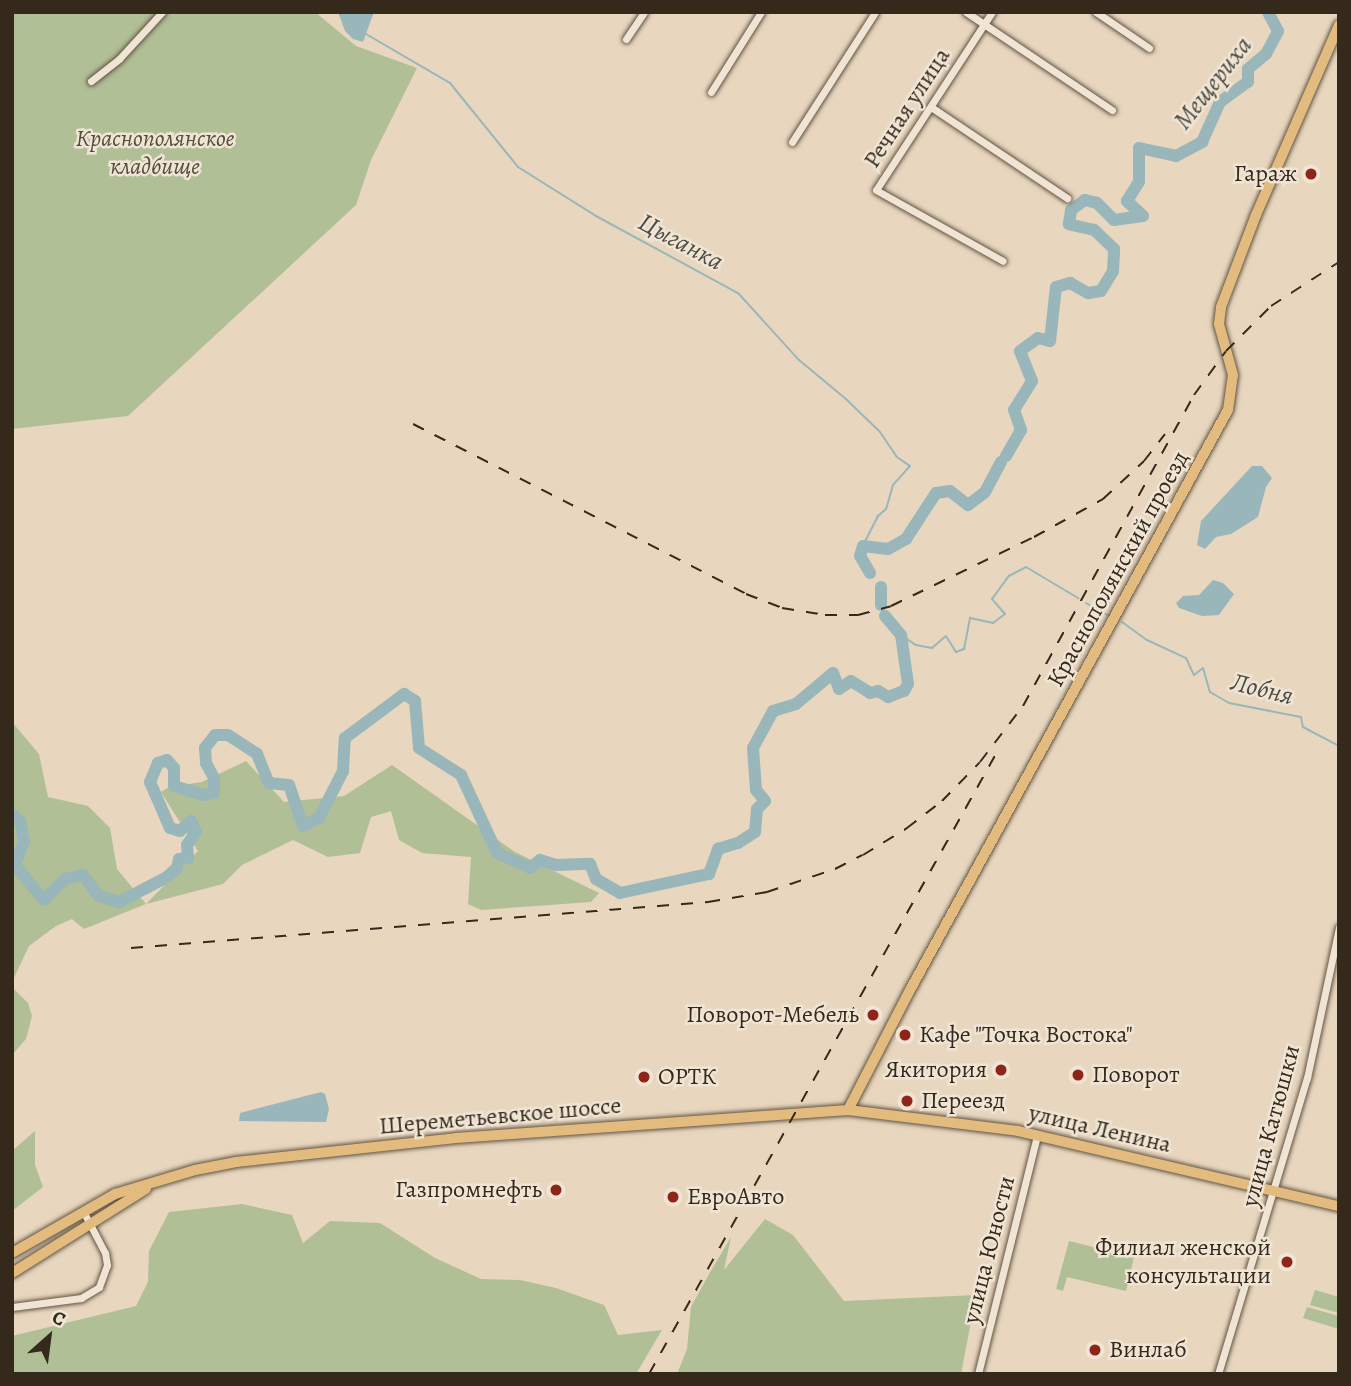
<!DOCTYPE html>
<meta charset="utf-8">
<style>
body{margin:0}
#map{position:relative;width:1351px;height:1386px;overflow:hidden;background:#e8d6be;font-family:Alegreya,serif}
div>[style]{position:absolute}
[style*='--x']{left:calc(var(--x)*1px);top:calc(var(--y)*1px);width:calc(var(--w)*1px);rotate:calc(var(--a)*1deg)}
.green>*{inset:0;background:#b0bf96}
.water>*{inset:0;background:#99b7ba}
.stream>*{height:2px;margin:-1px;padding:0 1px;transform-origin:1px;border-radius:1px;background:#99b7ba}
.river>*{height:12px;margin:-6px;padding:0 6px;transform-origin:6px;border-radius:6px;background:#99b7ba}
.roads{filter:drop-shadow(0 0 2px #615443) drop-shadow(0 0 2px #615443)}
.minor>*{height:7px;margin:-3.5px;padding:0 3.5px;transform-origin:3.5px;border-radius:3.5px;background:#f0e4d5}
.major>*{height:10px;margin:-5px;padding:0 5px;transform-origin:5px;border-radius:5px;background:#e4bb7f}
.rail>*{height:2px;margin-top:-1px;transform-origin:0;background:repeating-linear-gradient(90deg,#34291a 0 12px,transparent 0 24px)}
.dots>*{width:19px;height:19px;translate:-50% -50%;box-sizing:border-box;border:4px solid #f0e4d5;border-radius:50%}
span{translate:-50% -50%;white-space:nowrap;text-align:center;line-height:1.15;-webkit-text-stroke:5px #f0e4d5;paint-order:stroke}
.street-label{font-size:24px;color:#34291a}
.park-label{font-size:24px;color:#534e39;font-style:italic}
.poi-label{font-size:24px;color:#34291a}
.right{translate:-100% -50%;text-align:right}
.left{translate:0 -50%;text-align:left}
.water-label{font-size:26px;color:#4d4c42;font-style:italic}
.frame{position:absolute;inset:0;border:14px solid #34291a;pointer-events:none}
.north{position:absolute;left:14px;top:1302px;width:70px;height:70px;-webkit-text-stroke:5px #f0e4d5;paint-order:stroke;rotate:28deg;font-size:19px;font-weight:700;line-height:28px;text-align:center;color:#34291a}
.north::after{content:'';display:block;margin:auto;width:24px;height:32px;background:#34291a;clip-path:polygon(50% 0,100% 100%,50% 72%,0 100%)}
</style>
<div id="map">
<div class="green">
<div style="clip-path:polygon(12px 12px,315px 12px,356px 46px,417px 68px,371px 160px,356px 205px,128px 416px,12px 429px)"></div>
<div style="clip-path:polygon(12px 722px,39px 754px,48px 797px,88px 806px,110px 828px,117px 869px,146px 904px,198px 851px,161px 792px,169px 787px,202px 782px,246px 761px,284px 802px,344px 796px,392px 765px,515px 852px,599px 893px,591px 902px,481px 910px,468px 904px,471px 857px,422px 853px,399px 840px,391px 811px,371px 817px,360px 853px,328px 857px,293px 840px,242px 865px,223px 884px,146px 904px,84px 929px,72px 919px,56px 926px,29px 946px,12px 982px)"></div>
<div style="clip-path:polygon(12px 987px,28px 1003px,32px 1016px,26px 1039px,12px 1055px)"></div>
<div style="clip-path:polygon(35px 1131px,35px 1165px,43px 1187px,12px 1211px,12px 1151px)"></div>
<div style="clip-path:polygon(242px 1204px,292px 1215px,303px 1243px,330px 1221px,380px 1223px,435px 1258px,481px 1279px,520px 1280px,556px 1288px,604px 1305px,618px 1335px,662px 1330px,636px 1374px,12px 1374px,12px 1336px,136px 1306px,148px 1282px,149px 1251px,169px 1212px)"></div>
<div style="clip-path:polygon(765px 1219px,793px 1235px,844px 1301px,976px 1295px,961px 1374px,677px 1374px,687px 1349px,691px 1307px,709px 1274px,731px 1237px,724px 1270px)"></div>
<div style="clip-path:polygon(1069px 1241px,1134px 1257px,1126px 1291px,1067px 1277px,1063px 1291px,1056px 1289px)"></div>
<div style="clip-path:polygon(1315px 1290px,1339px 1297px,1339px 1313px,1310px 1305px)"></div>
<div style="clip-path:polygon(1307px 1307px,1339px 1316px,1339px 1329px,1303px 1318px)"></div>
</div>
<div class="water">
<div style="clip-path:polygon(338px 12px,374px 12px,363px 42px,353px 39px,345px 31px)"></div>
<div style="clip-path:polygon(1252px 466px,1262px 466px,1272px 478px,1266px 487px,1258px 517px,1231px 534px,1216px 537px,1205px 549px,1197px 545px,1201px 521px)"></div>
<div style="clip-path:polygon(1213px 580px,1223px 583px,1234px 594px,1219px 615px,1202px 616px,1179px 608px,1176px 603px,1183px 596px,1199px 595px)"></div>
<div style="clip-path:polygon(321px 1092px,325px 1094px,329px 1109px,326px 1122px,239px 1121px,240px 1113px)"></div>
</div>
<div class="stream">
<div style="--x:366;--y:34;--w:97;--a:30.3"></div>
<div style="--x:450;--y:83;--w:108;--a:51"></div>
<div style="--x:518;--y:167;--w:92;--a:32.1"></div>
<div style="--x:596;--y:216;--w:162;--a:28.5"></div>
<div style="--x:738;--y:293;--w:91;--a:47.7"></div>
<div style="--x:799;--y:360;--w:61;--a:39.7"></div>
<div style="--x:846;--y:399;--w:47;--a:44.1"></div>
<div style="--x:880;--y:432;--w:30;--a:56"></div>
<div style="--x:897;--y:457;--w:16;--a:35"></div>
<div style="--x:910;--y:466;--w:25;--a:132"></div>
<div style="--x:893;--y:485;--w:25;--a:106"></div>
<div style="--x:886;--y:509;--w:11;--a:139"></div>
<div style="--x:878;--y:516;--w:34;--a:117"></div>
<div style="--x:1086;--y:603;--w:26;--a:29"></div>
<div style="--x:1122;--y:622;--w:31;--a:36"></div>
<div style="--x:1147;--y:640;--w:43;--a:24.8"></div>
<div style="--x:1186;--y:658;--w:19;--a:65"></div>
<div style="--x:1194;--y:675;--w:11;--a:-38"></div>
<div style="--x:1203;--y:668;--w:25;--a:74"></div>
<div style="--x:1210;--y:692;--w:22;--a:30"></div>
<div style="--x:1229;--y:703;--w:73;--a:11"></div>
<div style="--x:1301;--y:717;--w:10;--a:79"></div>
<div style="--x:1303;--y:727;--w:41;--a:27.8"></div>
<div style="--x:901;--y:635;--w:18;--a:34"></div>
<div style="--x:916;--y:645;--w:16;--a:11"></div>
<div style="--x:932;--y:648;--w:18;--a:-41"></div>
<div style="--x:946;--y:636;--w:19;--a:58"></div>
<div style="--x:956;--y:652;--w:9;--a:-21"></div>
<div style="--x:964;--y:649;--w:32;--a:-79"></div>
<div style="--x:970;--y:618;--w:24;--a:12"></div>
<div style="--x:993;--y:623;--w:15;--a:-37"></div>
<div style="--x:1005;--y:614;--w:20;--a:-131"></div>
<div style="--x:992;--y:599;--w:29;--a:-54"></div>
<div style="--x:1009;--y:576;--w:19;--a:-28"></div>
<div style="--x:1026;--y:567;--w:61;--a:30.8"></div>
<div style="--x:12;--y:866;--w:3;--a:-18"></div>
</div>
<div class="river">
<div style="--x:1006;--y:456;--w:30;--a:-60"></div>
<div style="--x:1021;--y:430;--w:21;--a:-109"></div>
<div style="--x:1014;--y:410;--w:34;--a:-58"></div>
<div style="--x:1032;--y:381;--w:32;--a:-112"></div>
<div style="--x:1020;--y:351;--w:22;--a:-36"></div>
<div style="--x:1038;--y:338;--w:12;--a:14"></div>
<div style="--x:1050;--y:341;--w:54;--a:-83.7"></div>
<div style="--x:1056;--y:287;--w:15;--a:-16"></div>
<div style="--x:1070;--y:283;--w:21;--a:29"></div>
<div style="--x:1088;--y:293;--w:13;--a:-9"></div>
<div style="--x:1101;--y:291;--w:23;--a:-59"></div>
<div style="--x:1113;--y:271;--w:22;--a:-87"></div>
<div style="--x:1114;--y:249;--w:28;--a:-136"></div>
<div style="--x:1094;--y:230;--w:26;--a:-167"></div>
<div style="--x:1069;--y:224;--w:14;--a:-82"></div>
<div style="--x:1071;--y:210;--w:17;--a:-36"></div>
<div style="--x:1085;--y:200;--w:12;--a:14"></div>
<div style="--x:1097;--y:203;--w:24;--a:45"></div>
<div style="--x:1114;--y:220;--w:29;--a:-8"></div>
<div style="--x:1143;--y:216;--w:22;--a:-137"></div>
<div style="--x:1127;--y:201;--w:22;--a:-58"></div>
<div style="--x:1139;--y:182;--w:34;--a:-90"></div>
<div style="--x:1139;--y:148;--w:38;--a:12"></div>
<div style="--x:1176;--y:156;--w:30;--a:-28"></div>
<div style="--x:1202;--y:142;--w:44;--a:-65.8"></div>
<div style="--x:1220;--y:102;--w:34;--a:-36"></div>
<div style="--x:1248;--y:82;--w:13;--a:-90"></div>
<div style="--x:1248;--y:69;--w:23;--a:-40"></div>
<div style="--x:1266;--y:54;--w:26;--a:-62"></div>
<div style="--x:1278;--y:31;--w:21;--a:-118"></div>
<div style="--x:870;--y:573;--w:20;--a:-120"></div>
<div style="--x:860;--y:556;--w:10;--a:-73"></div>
<div style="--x:863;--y:546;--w:25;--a:7"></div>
<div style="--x:888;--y:549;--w:21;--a:-29"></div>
<div style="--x:906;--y:539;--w:55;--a:-56.9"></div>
<div style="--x:936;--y:493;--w:14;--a:-8"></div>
<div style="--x:950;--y:491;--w:23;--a:38"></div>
<div style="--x:968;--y:505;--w:21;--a:-37"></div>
<div style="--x:985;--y:492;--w:34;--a:-62"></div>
<div style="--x:881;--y:587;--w:18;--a:90"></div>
<div style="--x:12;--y:815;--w:10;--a:37"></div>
<div style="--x:20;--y:821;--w:20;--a:79"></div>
<div style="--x:24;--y:841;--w:26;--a:111"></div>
<div style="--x:15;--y:865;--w:45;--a:50.4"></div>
<div style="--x:44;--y:900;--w:30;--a:-45"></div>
<div style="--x:65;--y:879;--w:18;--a:-13"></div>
<div style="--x:83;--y:875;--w:26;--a:53"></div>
<div style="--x:99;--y:896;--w:21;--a:17"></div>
<div style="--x:119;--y:902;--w:54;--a:-27.5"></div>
<div style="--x:167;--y:877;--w:13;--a:-42"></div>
<div style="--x:177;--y:868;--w:9;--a:-77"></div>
<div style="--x:179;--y:859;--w:9;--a:-6"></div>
<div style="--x:188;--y:858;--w:13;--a:-94"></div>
<div style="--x:187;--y:845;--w:16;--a:-55"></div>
<div style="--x:196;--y:832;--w:12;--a:-114"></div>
<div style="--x:191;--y:821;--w:15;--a:138"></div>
<div style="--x:180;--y:831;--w:10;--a:-163"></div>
<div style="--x:170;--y:828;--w:50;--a:-113.5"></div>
<div style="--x:150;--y:782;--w:21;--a:-67"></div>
<div style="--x:158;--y:763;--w:9;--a:-18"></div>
<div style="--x:167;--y:760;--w:11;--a:49"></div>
<div style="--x:174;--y:768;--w:18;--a:90"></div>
<div style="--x:174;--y:786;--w:30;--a:17"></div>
<div style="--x:203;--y:795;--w:11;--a:-10"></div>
<div style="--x:214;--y:793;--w:15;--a:-90"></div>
<div style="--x:214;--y:778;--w:17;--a:-118"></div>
<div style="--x:206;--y:763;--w:15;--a:-94"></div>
<div style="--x:205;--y:748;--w:16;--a:-52"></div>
<div style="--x:215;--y:735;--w:13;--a:0"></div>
<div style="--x:228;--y:735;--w:35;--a:33"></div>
<div style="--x:257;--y:754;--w:31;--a:68"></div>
<div style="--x:269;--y:783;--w:20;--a:6"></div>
<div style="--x:289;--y:785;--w:43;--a:71.1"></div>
<div style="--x:303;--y:826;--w:18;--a:-27"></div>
<div style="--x:319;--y:818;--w:53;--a:-62.9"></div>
<div style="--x:343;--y:771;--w:33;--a:-87"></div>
<div style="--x:345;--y:738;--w:74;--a:-36.7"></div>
<div style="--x:404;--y:694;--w:13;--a:32"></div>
<div style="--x:415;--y:701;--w:47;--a:85.1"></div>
<div style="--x:419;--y:748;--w:50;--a:32.7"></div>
<div style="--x:461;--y:775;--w:86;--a:65.2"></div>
<div style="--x:497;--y:853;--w:36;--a:24"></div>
<div style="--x:530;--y:868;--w:13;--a:-39"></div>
<div style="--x:540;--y:860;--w:17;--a:17"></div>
<div style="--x:556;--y:865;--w:34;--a:-2"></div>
<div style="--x:590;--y:864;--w:16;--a:68"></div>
<div style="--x:596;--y:879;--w:28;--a:30"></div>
<div style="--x:620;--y:893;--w:91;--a:-12.1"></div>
<div style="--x:709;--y:874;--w:27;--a:-70"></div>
<div style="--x:718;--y:849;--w:21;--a:-17"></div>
<div style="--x:738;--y:843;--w:20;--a:-33"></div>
<div style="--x:755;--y:832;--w:23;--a:-85"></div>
<div style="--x:757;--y:809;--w:11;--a:-45"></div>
<div style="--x:765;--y:801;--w:14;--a:-129"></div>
<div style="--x:756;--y:790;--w:42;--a:-94.1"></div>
<div style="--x:753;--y:748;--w:42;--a:-61.6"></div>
<div style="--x:773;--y:711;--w:24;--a:-17"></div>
<div style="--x:796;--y:704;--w:48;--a:-40"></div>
<div style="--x:833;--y:673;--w:17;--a:69"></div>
<div style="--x:839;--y:689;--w:14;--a:-34"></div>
<div style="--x:851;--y:681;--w:22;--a:32"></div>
<div style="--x:870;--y:693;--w:8;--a:-14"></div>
<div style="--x:878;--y:691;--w:12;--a:31"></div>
<div style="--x:888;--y:697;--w:17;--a:-21"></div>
<div style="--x:904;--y:691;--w:8;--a:-60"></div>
<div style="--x:908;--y:684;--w:49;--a:-98.1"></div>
<div style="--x:901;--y:635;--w:25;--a:-130"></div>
</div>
<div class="roads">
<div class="minor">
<div style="--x:966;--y:12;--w:176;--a:33.9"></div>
<div style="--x:992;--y:12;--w:212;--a:123.1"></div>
<div style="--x:876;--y:190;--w:145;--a:29.2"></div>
<div style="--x:1096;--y:12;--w:64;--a:34.2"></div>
<div style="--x:626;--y:39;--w:32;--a:-56"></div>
<div style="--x:91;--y:81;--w:36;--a:-38"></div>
<div style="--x:119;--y:59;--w:64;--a:-47.5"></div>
<div style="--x:711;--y:92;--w:94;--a:-58"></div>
<div style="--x:931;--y:107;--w:164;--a:33.8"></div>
<div style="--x:792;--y:142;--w:154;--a:-57.4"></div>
<div style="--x:12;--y:1307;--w:70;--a:-7.4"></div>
<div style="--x:81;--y:1298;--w:21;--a:-31"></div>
<div style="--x:99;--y:1287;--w:23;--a:-70"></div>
<div style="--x:107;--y:1265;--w:12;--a:-99"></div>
<div style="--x:105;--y:1253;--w:47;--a:-117.6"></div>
<div style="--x:978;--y:1374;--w:246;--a:-76.1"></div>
<div style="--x:1218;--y:1374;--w:309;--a:-73.3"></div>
<div style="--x:1307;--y:1078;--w:154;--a:-78"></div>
</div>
<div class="major">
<div style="--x:848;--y:1110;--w:135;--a:-62.7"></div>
<div style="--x:910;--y:990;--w:661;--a:-61.27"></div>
<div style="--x:1228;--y:410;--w:35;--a:-82"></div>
<div style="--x:1233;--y:375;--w:53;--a:-105.4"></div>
<div style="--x:1219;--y:324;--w:17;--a:-83"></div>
<div style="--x:1221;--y:307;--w:98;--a:-69.2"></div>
<div style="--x:1256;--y:215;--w:207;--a:-66.4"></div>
<div style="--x:12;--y:1253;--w:119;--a:-29.8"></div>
<div style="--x:115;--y:1194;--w:84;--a:-16.7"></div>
<div style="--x:195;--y:1170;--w:42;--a:-11"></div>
<div style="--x:236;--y:1162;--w:221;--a:-6.2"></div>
<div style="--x:456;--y:1138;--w:393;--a:-4.1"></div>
<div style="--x:848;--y:1110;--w:171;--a:7"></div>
<div style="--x:1018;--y:1131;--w:330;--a:13.2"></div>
<div style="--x:12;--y:1273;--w:158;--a:-32.1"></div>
</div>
</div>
<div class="rail">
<div style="--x:413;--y:424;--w:374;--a:27"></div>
<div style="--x:746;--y:594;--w:39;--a:21"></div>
<div style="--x:782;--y:608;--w:44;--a:9.2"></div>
<div style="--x:825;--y:615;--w:33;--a:0"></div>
<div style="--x:858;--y:615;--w:34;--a:-15"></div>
<div style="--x:891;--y:606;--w:159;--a:-25.8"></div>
<div style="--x:1034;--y:537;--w:79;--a:-28.8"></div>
<div style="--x:1103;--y:499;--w:56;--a:-42.8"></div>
<div style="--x:1144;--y:461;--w:34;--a:-52"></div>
<div style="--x:131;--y:948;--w:579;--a:-4.56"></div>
<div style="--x:708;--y:902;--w:60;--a:-9.6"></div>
<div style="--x:767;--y:892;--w:72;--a:-18.7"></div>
<div style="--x:835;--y:869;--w:31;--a:-27"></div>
<div style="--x:863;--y:855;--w:52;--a:-31.5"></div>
<div style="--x:907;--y:828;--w:44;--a:-37.6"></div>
<div style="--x:942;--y:801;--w:54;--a:-45.7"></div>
<div style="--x:980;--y:762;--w:71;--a:-52.5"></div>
<div style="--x:1023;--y:706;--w:355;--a:-61.2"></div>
<div style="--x:1194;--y:395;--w:54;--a:-54"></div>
<div style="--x:1226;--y:351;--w:64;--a:-45"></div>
<div style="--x:1271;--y:306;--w:81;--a:-32.9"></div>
<div style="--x:649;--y:1374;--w:713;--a:-60.77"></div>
</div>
<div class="dots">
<div style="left:1311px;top:174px;background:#8f2418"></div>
<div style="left:873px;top:1015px;background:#8f2418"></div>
<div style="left:905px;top:1035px;background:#8f2418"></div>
<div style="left:1001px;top:1070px;background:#8f2418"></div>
<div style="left:1078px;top:1075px;background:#8f2418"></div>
<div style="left:644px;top:1077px;background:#8f2418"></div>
<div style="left:907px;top:1101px;background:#8f2418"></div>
<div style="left:556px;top:1190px;background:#8f2418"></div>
<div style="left:673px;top:1197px;background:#8f2418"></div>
<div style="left:1287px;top:1262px;background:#8f2418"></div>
<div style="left:1095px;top:1350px;background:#8f2418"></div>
</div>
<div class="street-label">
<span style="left:907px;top:108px;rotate:-57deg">Речная улица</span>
<span style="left:1118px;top:569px;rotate:-61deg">Краснополянский проезд</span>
<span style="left:500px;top:1116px;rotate:-5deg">Шереметьевское шоссе</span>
<span style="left:1271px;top:1126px;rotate:-75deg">улица Катюшки</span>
<span style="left:1100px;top:1129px;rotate:13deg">улица Ленина</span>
<span style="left:989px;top:1250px;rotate:-76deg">улица Юности</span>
</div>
<div class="park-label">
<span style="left:155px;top:153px">Краснополянское<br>кладбище</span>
</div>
<div class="poi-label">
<span class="right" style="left:1297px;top:174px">Гараж</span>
<span class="right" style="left:859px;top:1015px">Поворот-Мебель</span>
<span class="left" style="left:919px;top:1035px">Кафе "Точка Востока"</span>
<span class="right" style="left:987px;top:1070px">Якитория</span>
<span class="left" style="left:1092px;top:1075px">Поворот</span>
<span class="left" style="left:658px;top:1077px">ОРТК</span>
<span class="left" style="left:921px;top:1101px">Переезд</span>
<span class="right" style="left:542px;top:1190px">Газпромнефть</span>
<span class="left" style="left:687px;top:1197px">ЕвроАвто</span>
<span class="right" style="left:1271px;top:1262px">Филиал женской<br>консультации</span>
<span class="left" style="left:1109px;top:1350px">Винлаб</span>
</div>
<div class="water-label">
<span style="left:1213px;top:83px;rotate:-52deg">Мещериха</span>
<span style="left:681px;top:242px;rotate:28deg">Цыганка</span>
<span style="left:1262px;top:689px;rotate:14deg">Лобня</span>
</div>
<div class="frame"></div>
<div class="north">С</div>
</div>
